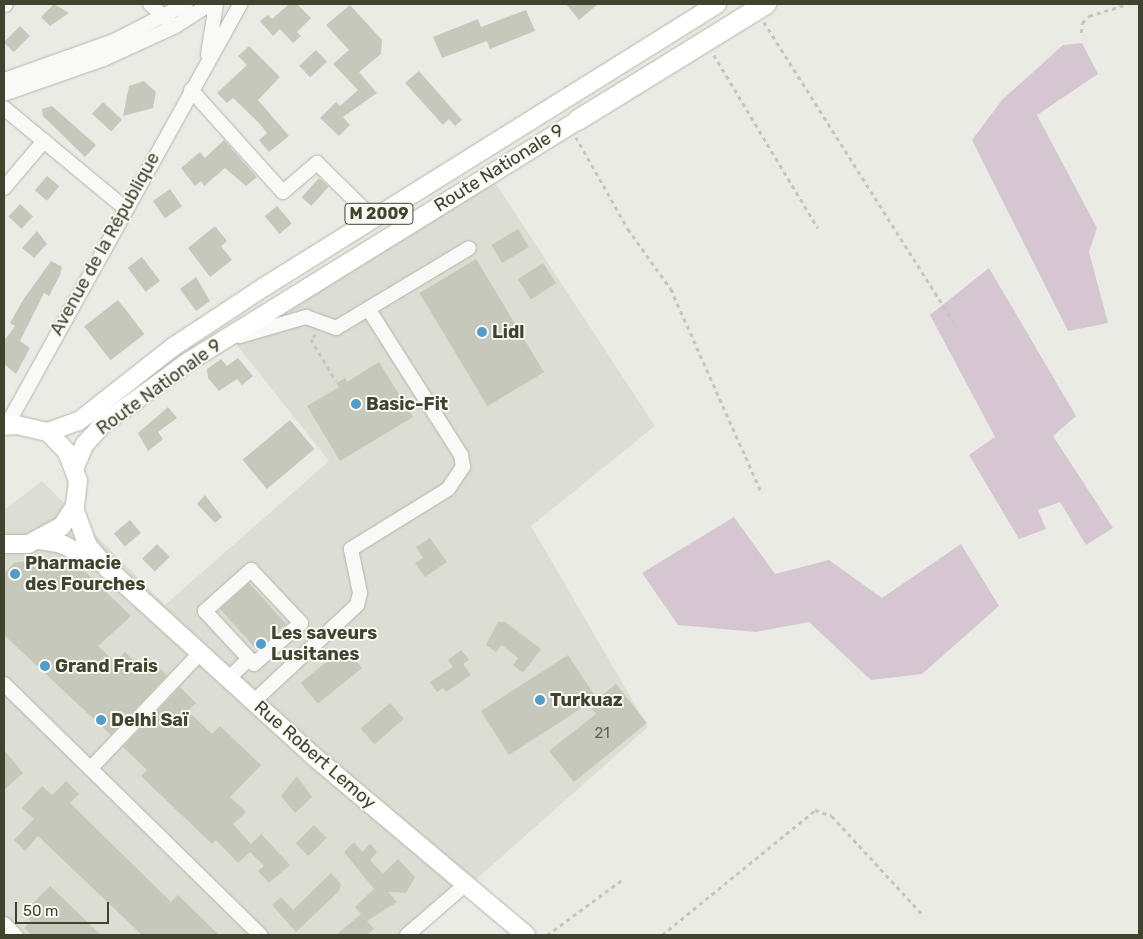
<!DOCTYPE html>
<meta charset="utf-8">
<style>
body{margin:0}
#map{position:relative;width:1143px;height:939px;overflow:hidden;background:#ebebe5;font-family:Rubik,sans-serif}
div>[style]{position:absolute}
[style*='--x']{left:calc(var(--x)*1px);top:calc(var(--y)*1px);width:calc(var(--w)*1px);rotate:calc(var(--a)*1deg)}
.built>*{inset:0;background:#dcddd3}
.green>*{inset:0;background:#d5c6d1}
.building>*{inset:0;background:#c6c8bc;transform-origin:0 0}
.path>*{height:2.5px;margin-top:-1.25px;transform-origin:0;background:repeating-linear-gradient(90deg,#c5c7be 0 4px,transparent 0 8px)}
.roads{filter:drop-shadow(0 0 1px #b4b5aa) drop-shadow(0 0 1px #b4b5aa)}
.minor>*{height:14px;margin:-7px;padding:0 7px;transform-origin:7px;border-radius:7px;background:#f9faf7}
.major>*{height:18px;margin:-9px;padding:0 9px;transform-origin:9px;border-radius:9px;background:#fff}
.highway>*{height:20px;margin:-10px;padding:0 10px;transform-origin:10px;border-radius:10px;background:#fff}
.dots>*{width:14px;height:14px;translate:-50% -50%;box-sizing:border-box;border:2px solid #f8f9f4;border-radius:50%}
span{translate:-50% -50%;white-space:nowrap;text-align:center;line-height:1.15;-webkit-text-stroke:4px #f8f9f4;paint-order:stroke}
.number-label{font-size:15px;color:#626451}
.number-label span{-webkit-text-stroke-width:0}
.shield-label span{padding:1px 4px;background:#f8f9f4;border:1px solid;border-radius:4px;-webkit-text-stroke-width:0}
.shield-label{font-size:16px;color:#40432d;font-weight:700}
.street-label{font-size:18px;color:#40432d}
.poi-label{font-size:18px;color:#40432d;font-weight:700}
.left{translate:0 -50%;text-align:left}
.frame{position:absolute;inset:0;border:5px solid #40432d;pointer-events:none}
.scale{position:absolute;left:15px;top:902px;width:94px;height:22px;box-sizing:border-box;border:2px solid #40432d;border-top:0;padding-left:6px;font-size:15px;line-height:18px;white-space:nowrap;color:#40432d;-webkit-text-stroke:4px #f8f9f4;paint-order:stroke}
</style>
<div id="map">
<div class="built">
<div style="clip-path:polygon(486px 169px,655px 426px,531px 526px,648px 727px,472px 883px,404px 935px,4px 935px,4px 510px,42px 481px,165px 605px,329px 461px,232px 339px)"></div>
</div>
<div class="green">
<div style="clip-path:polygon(1082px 43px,1098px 74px,1037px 115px,1097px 228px,1089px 252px,1108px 323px,1068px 331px,972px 140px,1002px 100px,1063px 45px)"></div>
<div style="clip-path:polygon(989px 268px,1076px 416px,1053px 436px,1113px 528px,1086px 545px,1060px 502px,1038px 510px,1046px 529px,1019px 539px,969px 455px,995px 437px,930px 315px)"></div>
<div style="clip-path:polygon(734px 517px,775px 574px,829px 560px,882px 598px,961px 544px,999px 606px,922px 674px,871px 680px,809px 622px,756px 632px,678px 625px,642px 573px)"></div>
</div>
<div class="building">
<div style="clip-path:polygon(54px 4px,69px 13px,50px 26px,41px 17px)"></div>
<div style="clip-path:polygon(289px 4px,297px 4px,311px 18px,297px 32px,301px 36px,293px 43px,280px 29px,273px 36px,260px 21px,268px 15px,272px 19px)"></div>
<div style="clip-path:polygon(566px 4px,598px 4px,579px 20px)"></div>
<div style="clip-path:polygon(350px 5px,382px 40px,381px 54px,359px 72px,377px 93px,343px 117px,350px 125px,339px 136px,320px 118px,336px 102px,340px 106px,358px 90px,333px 64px,349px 50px,326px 25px)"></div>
<div style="clip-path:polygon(526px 10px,535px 31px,490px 49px,487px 41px,442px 58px,433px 37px,478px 19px,481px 27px)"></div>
<div style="left:20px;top:26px;width:14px;height:23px;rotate:45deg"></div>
<div style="clip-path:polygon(249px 46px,280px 77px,258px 100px,289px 136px,269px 152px,259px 140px,267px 133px,259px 123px,233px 98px,227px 103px,217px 93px,247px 65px,238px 56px)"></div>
<div style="left:316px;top:50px;width:16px;height:23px;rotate:47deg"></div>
<div style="clip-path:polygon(419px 71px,462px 120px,455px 126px,449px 119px,443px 125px,405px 83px)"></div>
<div style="clip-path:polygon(144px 81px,156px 92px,153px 108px,123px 116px,129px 86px)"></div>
<div style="left:103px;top:102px;width:26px;height:16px;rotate:43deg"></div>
<div style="clip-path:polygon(52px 106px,96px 145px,85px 157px,43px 116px,42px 109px)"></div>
<div style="clip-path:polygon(224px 140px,257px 177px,246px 186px,225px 168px,204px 186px,201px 181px,195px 186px,181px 168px,200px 152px,205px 158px)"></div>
<div style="left:47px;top:176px;width:16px;height:19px;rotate:40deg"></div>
<div style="left:319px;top:178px;width:13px;height:26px;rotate:42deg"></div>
<div style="left:170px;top:189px;width:21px;height:21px;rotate:55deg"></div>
<div style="left:20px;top:204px;width:18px;height:17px;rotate:43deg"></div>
<div style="left:277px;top:206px;width:23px;height:16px;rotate:50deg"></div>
<div style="clip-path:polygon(215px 226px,227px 241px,221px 246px,232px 260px,210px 277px,188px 248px)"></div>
<div style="left:518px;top:229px;width:21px;height:31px;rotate:59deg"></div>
<div style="clip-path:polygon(37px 231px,47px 244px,34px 258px,22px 248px)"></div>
<div style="left:142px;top:257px;width:30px;height:18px;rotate:53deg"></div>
<div style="left:476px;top:259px;width:132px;height:66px;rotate:59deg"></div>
<div style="clip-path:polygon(51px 261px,62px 267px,60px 275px,49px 296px,44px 293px,20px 341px,30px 348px,16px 374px,4px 364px,4px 341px,15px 326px,10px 323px,23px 300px)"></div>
<div style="left:543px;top:263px;width:24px;height:30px;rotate:57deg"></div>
<div style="clip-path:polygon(196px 277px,210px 301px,196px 311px,180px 289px)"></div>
<div style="left:118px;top:300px;width:43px;height:43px;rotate:52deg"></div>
<div style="clip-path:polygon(238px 358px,253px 376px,242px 385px,237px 379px,219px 391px,208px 378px,207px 369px,221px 359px,227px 366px)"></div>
<div style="clip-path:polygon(379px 362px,413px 417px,340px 461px,307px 406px,339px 387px,336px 383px,345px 378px,347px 382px)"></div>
<div style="clip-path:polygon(168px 407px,177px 418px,158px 432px,163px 439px,148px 451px,138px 433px)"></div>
<div style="left:290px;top:420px;width:38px;height:62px;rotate:50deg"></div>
<div style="clip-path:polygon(205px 495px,222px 517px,215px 523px,197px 504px)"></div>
<div style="left:130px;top:520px;width:17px;height:21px;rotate:50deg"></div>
<div style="clip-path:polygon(430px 538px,447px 562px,425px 577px,415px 563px,423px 558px,416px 547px)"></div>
<div style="left:157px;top:544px;width:18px;height:21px;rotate:45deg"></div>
<div style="clip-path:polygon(49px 558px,76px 563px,131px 616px,98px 646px,115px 662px,125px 652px,141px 667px,149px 658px,167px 675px,111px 735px,4px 635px,4px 573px,14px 563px,28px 561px,38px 570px)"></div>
<div style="left:249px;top:583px;width:55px;height:39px;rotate:48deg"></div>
<div style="clip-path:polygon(498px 622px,505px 622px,541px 649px,523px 673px,513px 665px,518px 658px,502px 645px,496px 652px,486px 645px)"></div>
<div style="left:345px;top:647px;width:27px;height:57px;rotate:51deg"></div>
<div style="clip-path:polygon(461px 650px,469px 660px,463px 664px,471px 675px,446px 692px,443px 688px,437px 692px,430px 682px,453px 667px,448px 660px)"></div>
<div style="clip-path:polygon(568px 655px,597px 699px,616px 684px,647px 723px,574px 782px,549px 751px,596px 714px,588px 704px,509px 755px,481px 711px)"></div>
<div style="clip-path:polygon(180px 687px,196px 703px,188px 711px,212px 734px,220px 726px,261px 765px,230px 797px,246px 812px,233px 824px,251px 844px,261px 834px,290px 865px,269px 883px,258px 871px,264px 866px,250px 852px,238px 863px,216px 840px,212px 844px,141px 776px,147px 770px,123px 747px)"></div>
<div style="left:390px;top:703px;width:21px;height:39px;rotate:49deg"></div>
<div style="clip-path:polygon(4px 750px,23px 773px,4px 790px)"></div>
<div style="clip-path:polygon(297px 776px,312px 797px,295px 813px,281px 796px)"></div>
<div style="clip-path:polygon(66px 781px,79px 794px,70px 803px,171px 902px,178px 895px,219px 935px,142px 935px,38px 836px,25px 851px,14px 840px,34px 819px,22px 808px,42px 786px,52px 795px)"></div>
<div style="left:314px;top:825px;width:18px;height:26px;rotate:45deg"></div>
<div style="clip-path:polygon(354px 842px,362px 852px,370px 844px,377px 852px,370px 860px,383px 874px,398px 859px,415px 877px,406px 893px,388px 892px,397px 902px,367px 921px,355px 907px,374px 889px,344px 852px)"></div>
<div style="clip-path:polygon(331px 873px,341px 884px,339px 891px,296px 932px,272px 905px,281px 897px,293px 910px)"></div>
<div style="clip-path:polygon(50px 886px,101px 935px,32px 935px,24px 928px,31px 921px,23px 913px)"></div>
<div style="clip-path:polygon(361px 914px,374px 929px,367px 935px,336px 935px)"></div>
</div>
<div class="path">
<div style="--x:764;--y:22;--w:356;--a:57.7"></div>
<div style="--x:1081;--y:33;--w:10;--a:-84"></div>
<div style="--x:1082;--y:23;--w:10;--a:-45"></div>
<div style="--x:1089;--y:16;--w:41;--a:-17.1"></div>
<div style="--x:714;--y:55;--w:202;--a:59"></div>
<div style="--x:576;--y:137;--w:106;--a:60.5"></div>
<div style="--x:628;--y:229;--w:74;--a:54.4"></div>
<div style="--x:671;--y:289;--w:223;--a:66"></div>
<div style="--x:316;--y:335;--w:6;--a:141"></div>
<div style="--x:311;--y:339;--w:49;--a:59.2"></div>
<div style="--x:547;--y:935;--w:94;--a:-36.4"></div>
<div style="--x:662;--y:935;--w:198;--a:-39.2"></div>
<div style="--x:815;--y:810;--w:18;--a:19"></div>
<div style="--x:832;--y:816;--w:136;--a:47.4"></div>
</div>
<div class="roads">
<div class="minor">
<div style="--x:5;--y:4;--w:1;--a:45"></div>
<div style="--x:150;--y:4;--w:26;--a:43"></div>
<div style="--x:208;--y:54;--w:51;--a:-80.9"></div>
<div style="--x:4;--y:80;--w:117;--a:-19.5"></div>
<div style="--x:114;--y:41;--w:81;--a:-27.2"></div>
<div style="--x:191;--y:90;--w:137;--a:48"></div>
<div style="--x:283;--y:192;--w:45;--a:-40.5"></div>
<div style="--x:317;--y:163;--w:78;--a:44.5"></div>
<div style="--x:4;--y:94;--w:106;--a:-19.3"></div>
<div style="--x:104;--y:59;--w:77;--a:-24.6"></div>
<div style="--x:174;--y:27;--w:43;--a:-32.6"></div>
<div style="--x:4;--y:108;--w:157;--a:39.6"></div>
<div style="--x:4;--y:188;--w:62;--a:-49.6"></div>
<div style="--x:240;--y:336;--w:69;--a:-16.1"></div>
<div style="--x:306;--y:317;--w:32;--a:20"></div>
<div style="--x:336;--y:328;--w:155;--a:-31"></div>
<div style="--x:7;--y:425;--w:481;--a:-61"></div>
<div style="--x:251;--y:570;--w:73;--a:46.7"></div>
<div style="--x:301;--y:623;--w:62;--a:138.9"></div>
<div style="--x:254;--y:664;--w:72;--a:-132.8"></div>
<div style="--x:205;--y:611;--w:62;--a:-41.7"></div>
<div style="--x:228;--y:679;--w:28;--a:-44"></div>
<div style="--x:4;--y:684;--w:359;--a:44.4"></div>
<div style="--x:253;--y:702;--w:142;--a:-43"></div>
<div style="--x:357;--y:605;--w:12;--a:-76"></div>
<div style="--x:360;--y:593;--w:45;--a:-101.6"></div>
<div style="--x:351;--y:549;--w:114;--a:-31.7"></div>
<div style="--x:448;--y:489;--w:27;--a:-56"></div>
<div style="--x:463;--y:467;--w:12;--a:-99"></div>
<div style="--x:461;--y:455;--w:172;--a:-122.4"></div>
<div style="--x:91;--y:768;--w:158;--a:-46.5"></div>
<div style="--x:4;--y:924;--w:16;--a:45"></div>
<div style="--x:407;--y:935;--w:78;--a:-40.8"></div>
</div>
<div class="major">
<div style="--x:4;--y:426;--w:13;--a:-4"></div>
<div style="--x:17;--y:425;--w:32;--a:13"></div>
<div style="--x:48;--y:432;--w:28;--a:46"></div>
<div style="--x:67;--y:452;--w:31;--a:69"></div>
<div style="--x:78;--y:481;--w:25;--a:97"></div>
<div style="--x:75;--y:506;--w:24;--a:123"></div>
<div style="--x:62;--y:526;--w:38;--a:152"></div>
<div style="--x:28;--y:544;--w:24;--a:180"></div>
<div style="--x:48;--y:432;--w:33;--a:-20"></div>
<div style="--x:79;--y:421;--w:120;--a:-38.2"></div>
<div style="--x:173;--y:347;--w:109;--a:-33.4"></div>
<div style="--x:264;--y:287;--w:534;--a:-31.99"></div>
<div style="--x:75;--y:467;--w:25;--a:-67"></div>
<div style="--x:85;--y:444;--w:27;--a:-48"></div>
<div style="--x:103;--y:424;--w:105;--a:-36.1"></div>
<div style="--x:188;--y:362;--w:459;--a:-31.8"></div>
<div style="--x:74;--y:508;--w:40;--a:69.8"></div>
<div style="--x:88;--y:546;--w:30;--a:49"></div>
<div style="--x:108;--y:569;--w:275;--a:42.3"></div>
<div style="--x:311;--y:754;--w:281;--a:40.1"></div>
<div style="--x:39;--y:540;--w:23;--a:10"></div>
<div style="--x:62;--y:544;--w:39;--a:27"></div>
</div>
<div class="highway">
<div style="--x:578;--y:120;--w:221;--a:-31.7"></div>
</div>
</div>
<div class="dots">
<div style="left:482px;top:332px;background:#539cc7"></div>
<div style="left:356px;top:404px;background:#539cc7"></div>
<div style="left:15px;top:574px;background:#539cc7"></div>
<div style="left:261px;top:644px;background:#539cc7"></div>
<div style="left:45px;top:666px;background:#539cc7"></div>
<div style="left:540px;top:700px;background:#539cc7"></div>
<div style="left:101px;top:720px;background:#539cc7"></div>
</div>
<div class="number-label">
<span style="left:602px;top:734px">21</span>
</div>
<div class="shield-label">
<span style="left:379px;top:214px">M 2009</span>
</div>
<div class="street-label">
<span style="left:499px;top:168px;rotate:-32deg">Route Nationale 9</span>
<span style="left:105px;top:244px;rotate:-61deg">Avenue de la République</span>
<span style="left:159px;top:387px;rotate:-36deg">Route Nationale 9</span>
<span style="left:315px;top:755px;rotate:41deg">Rue Robert Lemoy</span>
</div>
<div class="poi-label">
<span class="left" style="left:492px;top:332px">Lidl</span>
<span class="left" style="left:366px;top:404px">Basic-Fit</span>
<span class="left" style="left:25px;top:574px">Pharmacie<br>des Fourches</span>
<span class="left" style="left:271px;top:644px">Les saveurs<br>Lusitanes</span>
<span class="left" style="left:55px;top:666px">Grand Frais</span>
<span class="left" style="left:550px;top:700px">Turkuaz</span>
<span class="left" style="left:111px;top:720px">Delhi Saï</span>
</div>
<div class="frame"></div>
<div class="scale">50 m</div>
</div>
